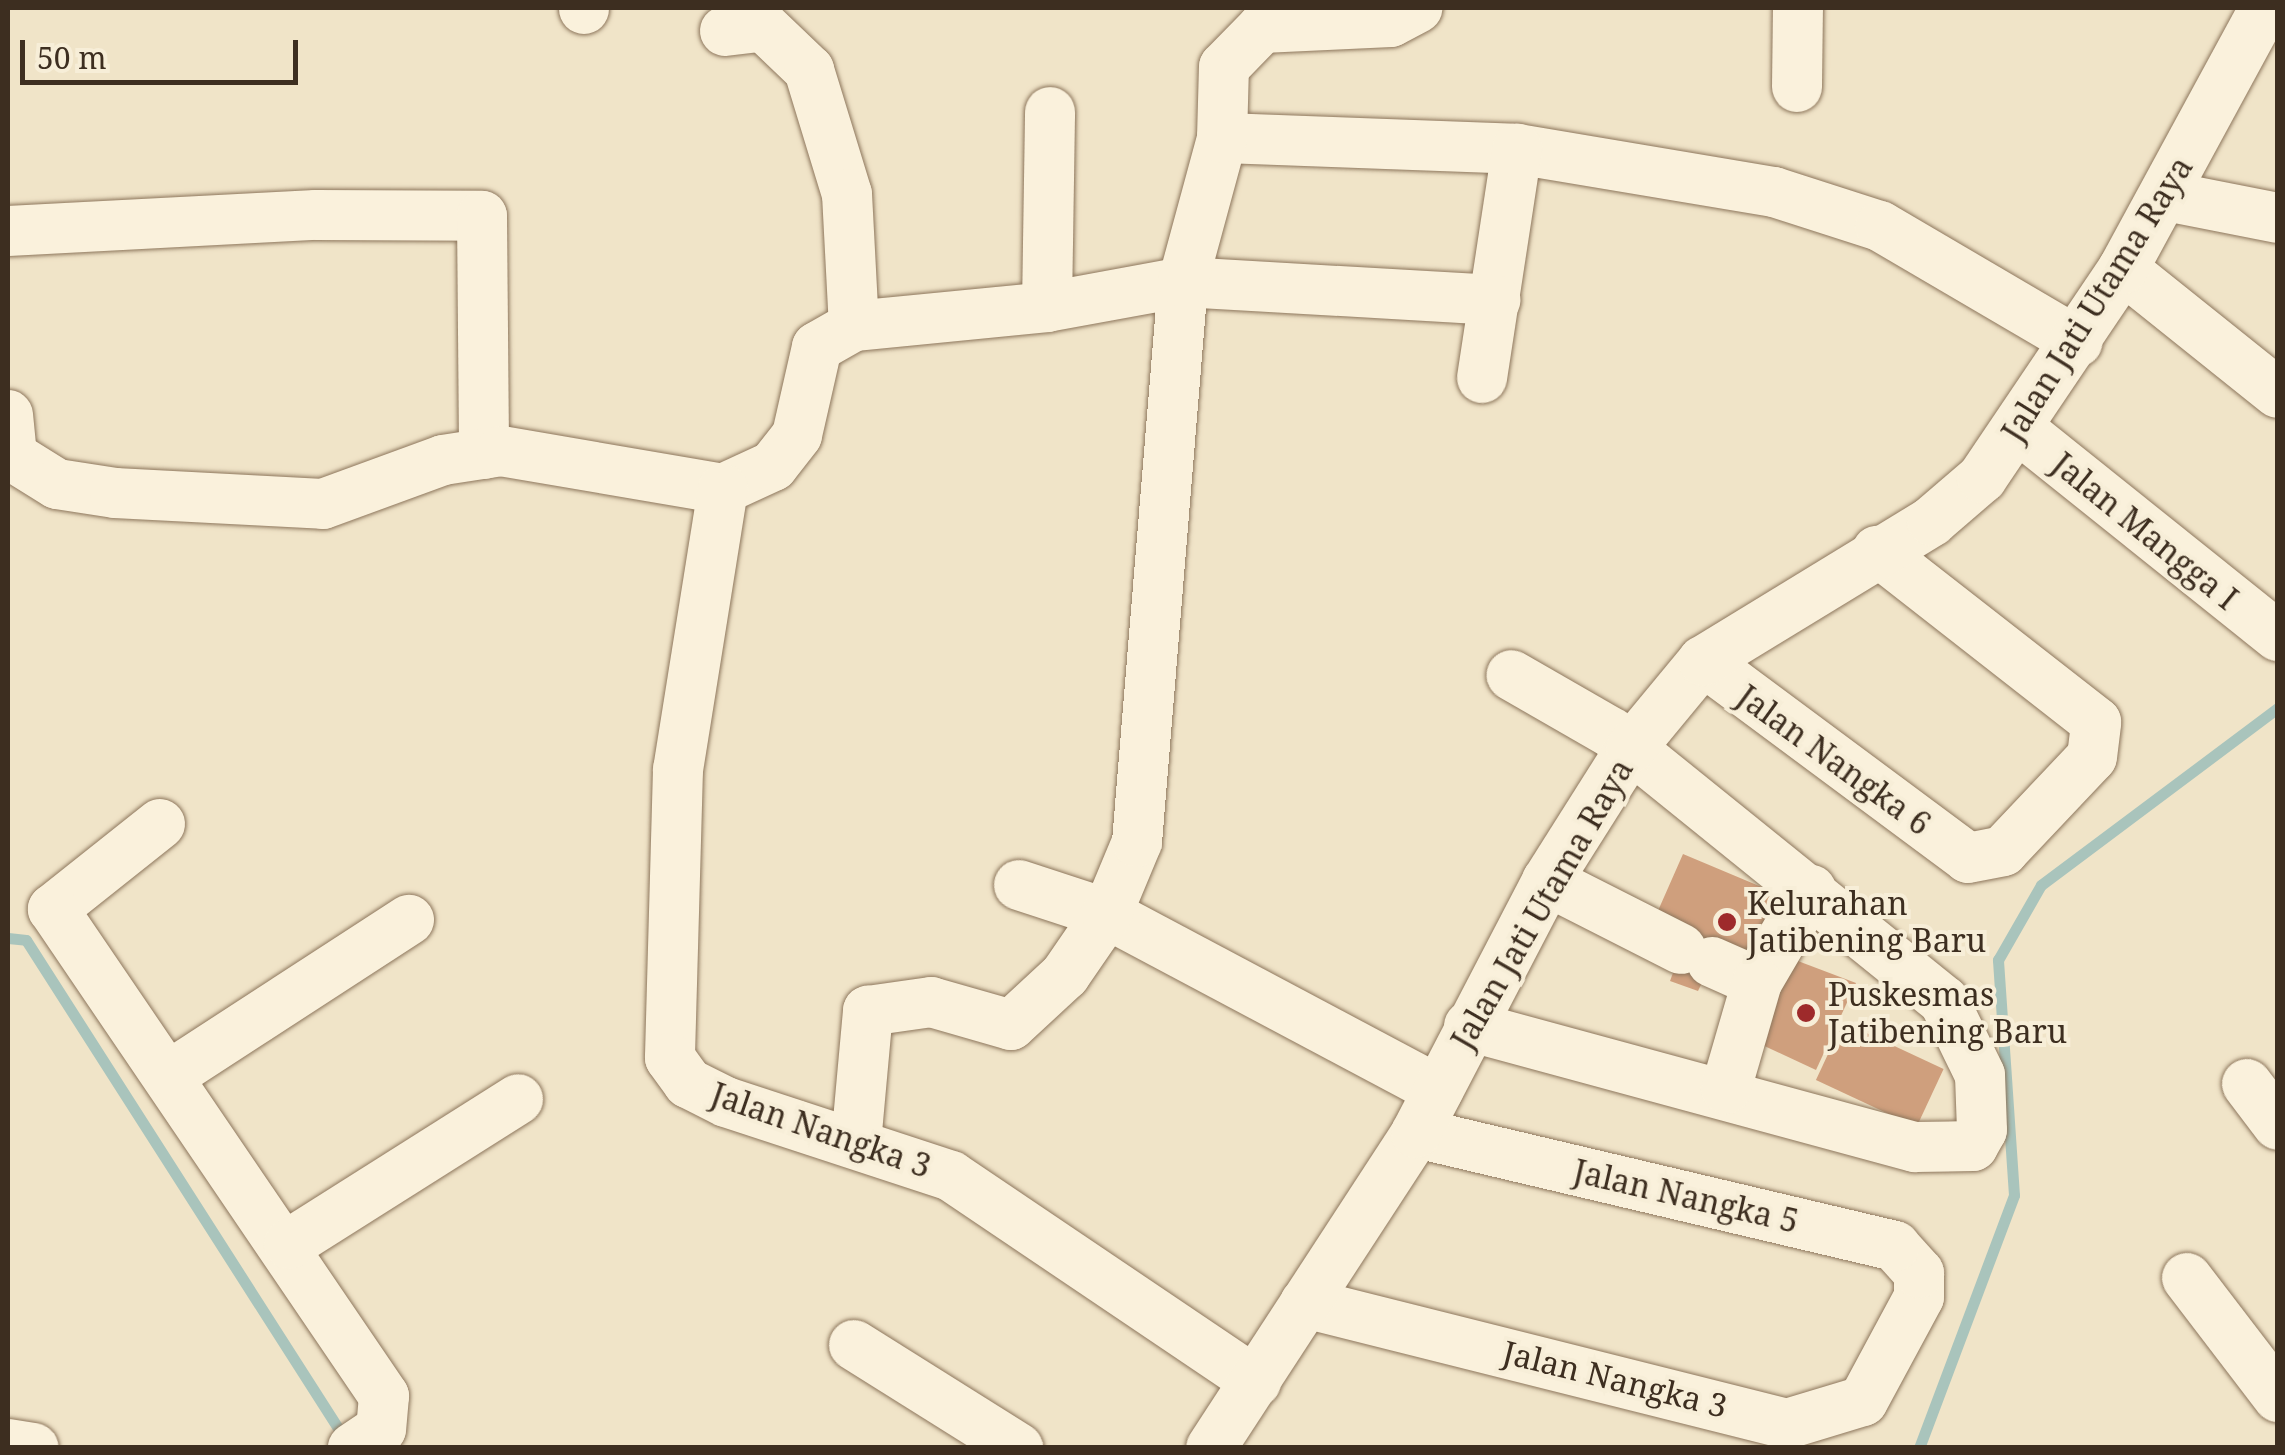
<!DOCTYPE html>
<style>
body{margin:0}
#map{position:relative;width:2285px;height:1455px;overflow:hidden;background:#f0e4c8;font-family:"Noto Serif",serif}
div>[style]{position:absolute}
[style*='--x']{left:calc(var(--x)*1px);top:calc(var(--y)*1px);width:calc(var(--w)*1px);rotate:calc(var(--a)*1deg)}
.stream>*{height:11px;margin:-5.5px;padding:0 5.5px;transform-origin:5.5px;border-radius:5.5px;background:#a9c4bc}
.building>*{inset:0;background:#cf9f7d;transform-origin:0 0}
.roads{filter:drop-shadow(0 0 2px #8d765c) drop-shadow(0 0 2px #8d765c)}
.minor>*{height:50px;margin:-25px;padding:0 25px;transform-origin:25px;border-radius:25px;background:#faf1dc}
.dots>*{width:28px;height:28px;translate:-50% -50%;box-sizing:border-box;border:5px solid #f7eed8;border-radius:50%}
span{translate:-50% -50%;white-space:nowrap;text-align:center;line-height:1.15;-webkit-text-stroke:8px #f7eed8;paint-order:stroke}
.street-label{font-size:32px;color:#3d2e20}
.poi-label{font-size:32px;color:#3d2e20}
.left{translate:0 -50%;text-align:left}
.frame{position:absolute;inset:0;border:10px solid #3d2e20;pointer-events:none}
.scale{position:absolute;left:20px;top:40px;width:278px;height:45px;box-sizing:border-box;border:5px solid #3d2e20;border-top:0;padding-left:12px;font-size:30px;line-height:35px;white-space:nowrap;color:#3d2e20;-webkit-text-stroke:8px #f7eed8;paint-order:stroke}
</style>
<div id="map">
<div class="stream">
<div style="--x:8;--y:938;--w:18;--a:6"></div>
<div style="--x:26;--y:940;--w:592;--a:57.41"></div>
<div style="--x:1919;--y:1448;--w:270;--a:-69.4"></div>
<div style="--x:2014;--y:1195;--w:236;--a:-93.9"></div>
<div style="--x:1998;--y:960;--w:86;--a:-60.2"></div>
<div style="--x:2041;--y:885;--w:296;--a:-36.8"></div>
</div>
<div class="building">
<div style="clip-path:polygon(1683px 854px,1790px 899px,1766px 967px,1716px 954px,1698px 991px,1670px 981px,1688px 932px,1657px 913px)"></div>
<div style="clip-path:polygon(1790px 958px,1856px 983px,1816px 1070px,1758px 1043px)"></div>
<div style="left:1843px;top:1022px;width:111px;height:64px;rotate:25deg"></div>
</div>
<div class="roads">
<div class="minor">
<div style="--x:584;--y:8;--w:1;--a:90"></div>
<div style="--x:725;--y:31;--w:38;--a:-7"></div>
<div style="--x:763;--y:26;--w:64;--a:43.7"></div>
<div style="--x:809;--y:70;--w:130;--a:73"></div>
<div style="--x:847;--y:194;--w:132;--a:87"></div>
<div style="--x:1797;--y:87;--w:79;--a:-89.3"></div>
<div style="--x:1222;--y:138;--w:295;--a:2.1"></div>
<div style="--x:1517;--y:149;--w:261;--a:9.5"></div>
<div style="--x:1774;--y:192;--w:111;--a:17.8"></div>
<div style="--x:1880;--y:226;--w:229;--a:30.4"></div>
<div style="--x:2166;--y:196;--w:114;--a:11.1"></div>
<div style="--x:8;--y:231;--w:308;--a:-3"></div>
<div style="--x:316;--y:215;--w:166;--a:0.3"></div>
<div style="--x:482;--y:216;--w:238;--a:89.5"></div>
<div style="--x:2123;--y:269;--w:198;--a:38.7"></div>
<div style="--x:1047;--y:307;--w:195;--a:-89.1"></div>
<div style="--x:1482;--y:378;--w:232;--a:-81.3"></div>
<div style="--x:8;--y:415;--w:41;--a:84.4"></div>
<div style="--x:12;--y:456;--w:53;--a:31.9"></div>
<div style="--x:57;--y:484;--w:59;--a:8.8"></div>
<div style="--x:115;--y:493;--w:208;--a:3"></div>
<div style="--x:323;--y:504;--w:128;--a:-20.1"></div>
<div style="--x:443;--y:460;--w:59;--a:-8.8"></div>
<div style="--x:501;--y:451;--w:225;--a:9.7"></div>
<div style="--x:723;--y:489;--w:55;--a:-24.7"></div>
<div style="--x:773;--y:466;--w:39;--a:-52"></div>
<div style="--x:797;--y:435;--w:90;--a:-77.2"></div>
<div style="--x:817;--y:347;--w:43;--a:-29.6"></div>
<div style="--x:854;--y:326;--w:194;--a:-5.6"></div>
<div style="--x:1047;--y:307;--w:138;--a:-10.4"></div>
<div style="--x:1183;--y:282;--w:313;--a:3.3"></div>
<div style="--x:2018;--y:428;--w:333;--a:38.7"></div>
<div style="--x:723;--y:489;--w:284;--a:99.1"></div>
<div style="--x:678;--y:769;--w:289;--a:91.6"></div>
<div style="--x:670;--y:1058;--w:31;--a:54"></div>
<div style="--x:688;--y:1083;--w:42;--a:26.6"></div>
<div style="--x:726;--y:1102;--w:237;--a:18.2"></div>
<div style="--x:951;--y:1176;--w:368;--a:34"></div>
<div style="--x:1703;--y:661;--w:330;--a:36.6"></div>
<div style="--x:1968;--y:858;--w:36;--a:-11"></div>
<div style="--x:2003;--y:851;--w:129;--a:-46.6"></div>
<div style="--x:2092;--y:757;--w:35;--a:-83"></div>
<div style="--x:2096;--y:722;--w:278;--a:-142"></div>
<div style="--x:160;--y:824;--w:137;--a:141.5"></div>
<div style="--x:53;--y:909;--w:589;--a:55.8"></div>
<div style="--x:384;--y:1396;--w:33;--a:95"></div>
<div style="--x:381;--y:1429;--w:34;--a:146"></div>
<div style="--x:1547;--y:881;--w:150;--a:26.9"></div>
<div style="--x:1019;--y:885;--w:93;--a:18.2"></div>
<div style="--x:1107;--y:914;--w:375;--a:28"></div>
<div style="--x:1712;--y:962;--w:49;--a:24"></div>
<div style="--x:1757;--y:982;--w:107;--a:-59.6"></div>
<div style="--x:1469;--y:1026;--w:462;--a:15.2"></div>
<div style="--x:1915;--y:1147;--w:58;--a:-1"></div>
<div style="--x:1973;--y:1146;--w:18;--a:-61"></div>
<div style="--x:1982;--y:1130;--w:55;--a:-92.1"></div>
<div style="--x:1980;--y:1075;--w:82;--a:-115.9"></div>
<div style="--x:1944;--y:1001;--w:427;--a:-141.1"></div>
<div style="--x:1612;--y:733;--w:116;--a:-150.1"></div>
<div style="--x:170;--y:1075;--w:285;--a:-33"></div>
<div style="--x:2247;--y:1084;--w:51;--a:52.9"></div>
<div style="--x:1726;--y:1089;--w:111;--a:-73.8"></div>
<div style="--x:856;--y:1143;--w:133;--a:-84.8"></div>
<div style="--x:868;--y:1011;--w:64;--a:-8.1"></div>
<div style="--x:931;--y:1002;--w:83;--a:16"></div>
<div style="--x:1011;--y:1025;--w:74;--a:-42.8"></div>
<div style="--x:1065;--y:975;--w:74;--a:-55.5"></div>
<div style="--x:1107;--y:914;--w:78;--a:-67.4"></div>
<div style="--x:1137;--y:842;--w:562;--a:-85.3"></div>
<div style="--x:1183;--y:282;--w:149;--a:-74.8"></div>
<div style="--x:1222;--y:138;--w:71;--a:-88.4"></div>
<div style="--x:1224;--y:67;--w:54;--a:-45.7"></div>
<div style="--x:1262;--y:28;--w:129;--a:-2.7"></div>
<div style="--x:1391;--y:22;--w:30;--a:-28"></div>
<div style="--x:289;--y:1244;--w:271;--a:-32.3"></div>
<div style="--x:2187;--y:1278;--w:150;--a:52.6"></div>
<div style="--x:1305;--y:1303;--w:497;--a:14.1"></div>
<div style="--x:1787;--y:1424;--w:79;--a:-16.8"></div>
<div style="--x:1863;--y:1401;--w:118;--a:-61.7"></div>
<div style="--x:1919;--y:1297;--w:24;--a:-90"></div>
<div style="--x:1919;--y:1273;--w:36;--a:-132"></div>
<div style="--x:1895;--y:1246;--w:492;--a:-166.7"></div>
<div style="--x:854;--y:1345;--w:194;--a:32.1"></div>
<div style="--x:8;--y:1444;--w:26;--a:9"></div>
<div style="--x:1211;--y:1448;--w:376;--a:-56.9"></div>
<div style="--x:1416;--y:1133;--w:284;--a:-62.5"></div>
<div style="--x:1547;--y:881;--w:157;--a:-57.7"></div>
<div style="--x:1631;--y:748;--w:113;--a:-50.4"></div>
<div style="--x:1703;--y:661;--w:268;--a:-31.4"></div>
<div style="--x:1932;--y:521;--w:66;--a:-40.7"></div>
<div style="--x:1982;--y:478;--w:252;--a:-56"></div>
<div style="--x:2123;--y:269;--w:297;--a:-61.5"></div>
</div>
</div>
<div class="dots">
<div style="left:1727px;top:922px;background:#9e2a2b"></div>
<div style="left:1806px;top:1013px;background:#9e2a2b"></div>
</div>
<div class="street-label">
<span style="left:2097px;top:299px;rotate:-58deg">Jalan Jati Utama Raya</span>
<span style="left:2145px;top:531px;rotate:39deg">Jalan Mangga I</span>
<span style="left:1834px;top:760px;rotate:36deg">Jalan Nangka 6</span>
<span style="left:1542px;top:904px;rotate:-60deg">Jalan Jati Utama Raya</span>
<span style="left:821px;top:1130px;rotate:19deg">Jalan Nangka 3</span>
<span style="left:1686px;top:1196px;rotate:13deg">Jalan Nangka 5</span>
<span style="left:1615px;top:1379px;rotate:14deg">Jalan Nangka 3</span>
</div>
<div class="poi-label">
<span class="left" style="left:1747px;top:922px">Kelurahan<br>Jatibening Baru</span>
<span class="left" style="left:1828px;top:1013px">Puskesmas<br>Jatibening Baru</span>
</div>
<div class="frame"></div>
<div class="scale">50 m</div>
</div>
